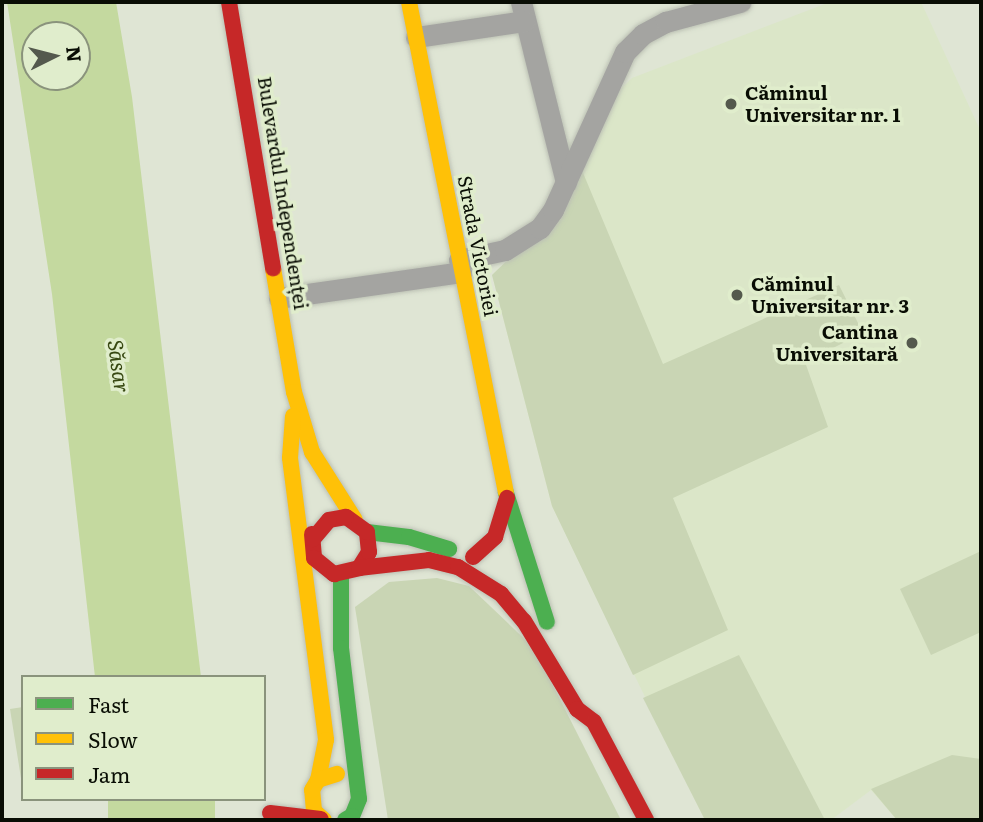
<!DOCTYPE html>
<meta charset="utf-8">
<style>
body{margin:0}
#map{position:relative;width:983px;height:822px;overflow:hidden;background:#dfe5d4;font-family:Literata,serif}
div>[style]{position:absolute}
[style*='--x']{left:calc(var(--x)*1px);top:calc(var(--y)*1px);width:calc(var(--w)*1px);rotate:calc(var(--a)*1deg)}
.built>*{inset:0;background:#dbe6c8}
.green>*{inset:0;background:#c9d5b4}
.water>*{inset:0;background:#c4d99f;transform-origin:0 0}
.roads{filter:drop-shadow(0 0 2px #bcc1b4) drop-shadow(0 0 2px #bcc1b4)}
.street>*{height:21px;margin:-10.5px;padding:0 10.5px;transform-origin:10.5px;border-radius:10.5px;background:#a4a4a1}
.fast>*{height:16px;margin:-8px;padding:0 8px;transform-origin:8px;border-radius:8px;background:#4caf50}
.slow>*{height:16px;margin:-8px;padding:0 8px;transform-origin:8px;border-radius:8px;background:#ffc107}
.jam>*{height:16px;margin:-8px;padding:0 8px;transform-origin:8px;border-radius:8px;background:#c62828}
.dots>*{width:19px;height:19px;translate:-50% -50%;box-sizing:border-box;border:4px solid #e0edcc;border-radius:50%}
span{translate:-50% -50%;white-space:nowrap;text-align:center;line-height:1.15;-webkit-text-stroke:7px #e0edcc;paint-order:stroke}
.poi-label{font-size:19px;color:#090d04;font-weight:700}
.left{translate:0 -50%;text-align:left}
.right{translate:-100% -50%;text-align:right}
.street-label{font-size:19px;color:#090d04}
.water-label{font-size:21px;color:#374811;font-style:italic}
.frame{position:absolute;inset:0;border:4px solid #090d04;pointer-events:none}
.legend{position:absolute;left:21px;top:675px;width:245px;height:126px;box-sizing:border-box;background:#e0edcc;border:2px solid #8a937c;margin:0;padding:9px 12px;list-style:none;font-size:21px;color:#090d04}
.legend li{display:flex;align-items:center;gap:14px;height:35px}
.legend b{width:35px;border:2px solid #8a937c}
.north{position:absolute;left:21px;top:21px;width:70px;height:70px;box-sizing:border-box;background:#e0edcc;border:2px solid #8a937c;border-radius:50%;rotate:84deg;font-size:19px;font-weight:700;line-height:28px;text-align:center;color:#090d04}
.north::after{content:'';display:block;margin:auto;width:24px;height:32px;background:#54594d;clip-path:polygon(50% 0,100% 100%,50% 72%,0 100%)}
</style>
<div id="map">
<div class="built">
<div style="clip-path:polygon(830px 2px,921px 2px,981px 132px,981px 820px,897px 820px,871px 790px,831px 820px,705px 820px,552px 506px,492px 275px,515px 253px,615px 94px,632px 78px)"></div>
</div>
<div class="green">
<div style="clip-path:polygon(581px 168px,663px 364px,839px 285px,863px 333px,805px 362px,828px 427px,673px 498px,728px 630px,633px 675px,552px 506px,492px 275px,515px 253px)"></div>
<div style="clip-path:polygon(981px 551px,981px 632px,931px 655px,900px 589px)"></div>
<div style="clip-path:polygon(437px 578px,469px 586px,534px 648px,621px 820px,388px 820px,355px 607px,389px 582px)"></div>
<div style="clip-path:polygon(739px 655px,825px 820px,705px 820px,643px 698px)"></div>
<div style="clip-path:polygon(23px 707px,23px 791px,10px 709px)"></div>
<div style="clip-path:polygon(952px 755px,981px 759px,981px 820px,897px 820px,871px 789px)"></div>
</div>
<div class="water">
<div style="clip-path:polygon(evenodd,7px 2px,116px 2px,132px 97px,201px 677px,95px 677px,52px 294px,7px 2px,35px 35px,77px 35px,77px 77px,35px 77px,35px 35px)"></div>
<div style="left:108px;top:799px;width:107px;height:21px"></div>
</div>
<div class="roads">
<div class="street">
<div style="--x:521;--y:2;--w:186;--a:76"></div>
<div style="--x:416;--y:37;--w:110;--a:-8.4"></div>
<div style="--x:459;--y:260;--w:47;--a:-12.3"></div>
<div style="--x:505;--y:250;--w:41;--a:-32.2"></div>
<div style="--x:540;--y:228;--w:22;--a:-54"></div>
<div style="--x:553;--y:210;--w:174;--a:-65.5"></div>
<div style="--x:625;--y:52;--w:25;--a:-45"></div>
<div style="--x:643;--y:34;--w:26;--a:-28"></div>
<div style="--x:666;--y:22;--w:77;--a:-15.1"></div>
<div style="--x:279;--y:298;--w:184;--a:-8.1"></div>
</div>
<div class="fast">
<div style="--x:506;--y:493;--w:135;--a:72.4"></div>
<div style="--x:367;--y:532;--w:42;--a:6.8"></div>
<div style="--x:409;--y:537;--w:42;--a:16.7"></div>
<div style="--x:341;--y:575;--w:73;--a:90"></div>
<div style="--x:341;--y:648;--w:152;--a:83.2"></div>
<div style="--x:359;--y:799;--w:18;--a:112"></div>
<div style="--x:352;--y:816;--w:8;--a:150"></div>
</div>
<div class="slow">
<div style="--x:409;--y:2;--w:500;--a:78.82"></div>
<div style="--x:273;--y:268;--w:126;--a:80.4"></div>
<div style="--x:294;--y:392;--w:63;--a:73.3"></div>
<div style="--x:312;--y:452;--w:80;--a:57.7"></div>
<div style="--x:293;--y:416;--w:42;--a:94.1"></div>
<div style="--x:290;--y:458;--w:284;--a:82.7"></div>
<div style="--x:326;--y:740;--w:41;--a:101.3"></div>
<div style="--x:324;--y:820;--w:13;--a:-138"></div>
<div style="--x:314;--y:811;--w:21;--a:-95"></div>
<div style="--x:312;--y:790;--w:12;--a:-59"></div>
<div style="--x:318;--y:780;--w:20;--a:-18"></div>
</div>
<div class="jam">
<div style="--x:229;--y:2;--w:270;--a:80.6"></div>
<div style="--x:312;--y:534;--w:24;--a:85"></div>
<div style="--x:314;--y:558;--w:26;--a:39"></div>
<div style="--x:334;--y:574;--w:26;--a:-13"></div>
<div style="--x:359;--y:568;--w:19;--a:-58"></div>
<div style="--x:369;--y:552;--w:20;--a:-96"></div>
<div style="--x:367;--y:532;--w:26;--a:-144"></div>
<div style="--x:346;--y:517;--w:17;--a:170"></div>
<div style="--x:329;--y:520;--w:25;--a:130"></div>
<div style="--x:473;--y:557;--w:30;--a:-42"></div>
<div style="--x:495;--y:537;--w:41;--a:-72.9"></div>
<div style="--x:359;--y:568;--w:70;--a:-6.5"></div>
<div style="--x:429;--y:560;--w:30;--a:14"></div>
<div style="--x:458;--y:567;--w:51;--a:32.1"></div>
<div style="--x:501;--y:594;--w:35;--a:50"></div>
<div style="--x:524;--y:621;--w:103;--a:58.9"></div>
<div style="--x:577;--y:709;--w:21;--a:37"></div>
<div style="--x:594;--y:722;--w:111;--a:62"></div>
<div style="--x:270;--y:813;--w:51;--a:6.7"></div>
</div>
</div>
<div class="dots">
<div style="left:731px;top:104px;background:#54594d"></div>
<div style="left:737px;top:295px;background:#54594d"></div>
<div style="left:912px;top:343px;background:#54594d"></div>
</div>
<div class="poi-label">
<span class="left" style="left:745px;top:104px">Căminul<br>Universitar nr. 1</span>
<span class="left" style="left:751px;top:295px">Căminul<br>Universitar nr. 3</span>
<span class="right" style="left:898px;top:343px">Cantina<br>Universitară</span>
</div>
<div class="street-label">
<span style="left:283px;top:193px;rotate:81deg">Bulevardul Independenței</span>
<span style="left:478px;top:246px;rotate:79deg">Strada Victoriei</span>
</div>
<div class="water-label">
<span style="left:120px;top:366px;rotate:82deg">Săsar</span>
</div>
<div class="frame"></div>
<ul class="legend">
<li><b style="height:9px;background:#4caf50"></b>Fast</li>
<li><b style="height:9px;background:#ffc107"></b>Slow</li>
<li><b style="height:9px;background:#c62828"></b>Jam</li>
</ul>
<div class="north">N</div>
</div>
